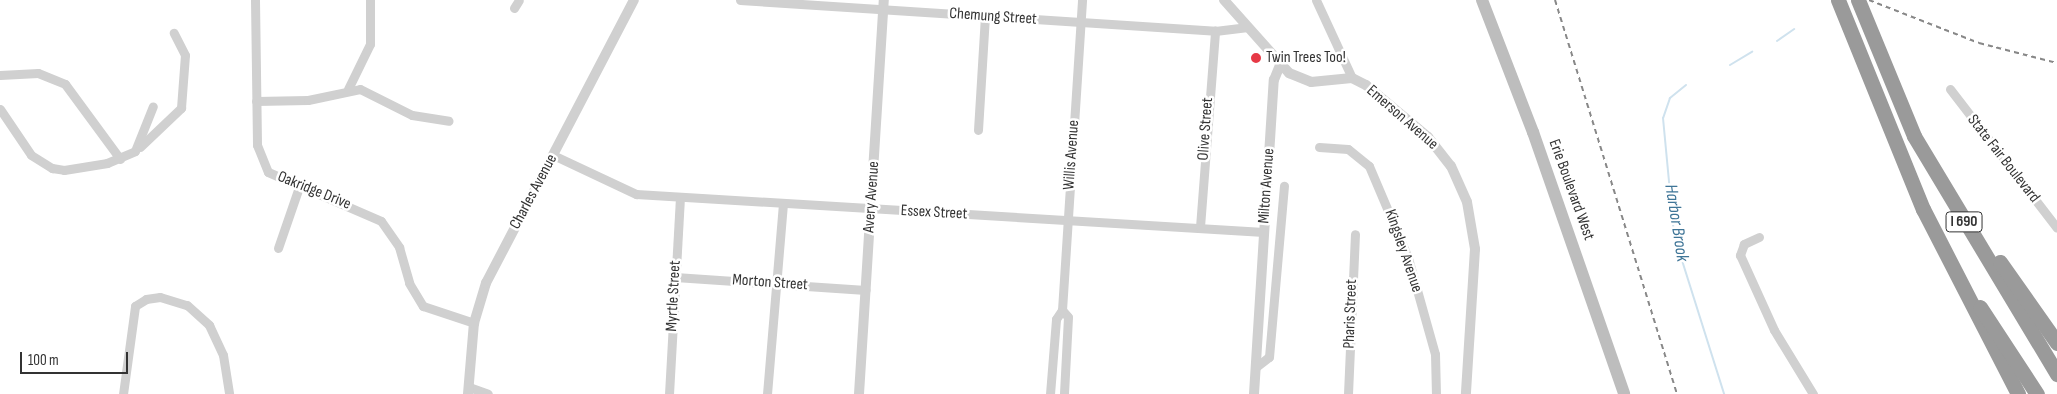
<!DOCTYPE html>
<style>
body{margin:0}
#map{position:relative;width:2057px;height:394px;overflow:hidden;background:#fff;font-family:"Sofia Sans Condensed",sans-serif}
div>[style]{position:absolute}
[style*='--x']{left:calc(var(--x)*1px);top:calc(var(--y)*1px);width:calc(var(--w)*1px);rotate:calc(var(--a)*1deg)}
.stream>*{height:2px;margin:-1px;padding:0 1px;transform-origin:1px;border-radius:1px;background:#cfe2ee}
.minor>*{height:9px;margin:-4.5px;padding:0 4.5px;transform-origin:4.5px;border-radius:4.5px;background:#d0d0d0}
.tertiary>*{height:10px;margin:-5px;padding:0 5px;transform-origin:5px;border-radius:5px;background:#d0d0d0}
.secondary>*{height:12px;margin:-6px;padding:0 6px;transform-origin:6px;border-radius:6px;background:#bdbdbd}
.motorway>*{height:15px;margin:-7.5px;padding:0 7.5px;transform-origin:7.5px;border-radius:7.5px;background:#9a9a9a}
.rail>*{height:2px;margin-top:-1px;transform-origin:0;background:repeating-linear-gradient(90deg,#888 0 5px,transparent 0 9px)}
.dots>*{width:14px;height:14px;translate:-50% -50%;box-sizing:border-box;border:2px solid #fff;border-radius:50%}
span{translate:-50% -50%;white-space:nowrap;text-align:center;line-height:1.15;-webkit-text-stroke:5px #fff;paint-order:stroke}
.shield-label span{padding:1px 4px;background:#fff;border:1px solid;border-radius:4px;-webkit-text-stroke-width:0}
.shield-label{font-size:15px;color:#333;font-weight:700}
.street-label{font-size:16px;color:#333}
.poi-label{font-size:16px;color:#333}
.left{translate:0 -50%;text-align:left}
.water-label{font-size:18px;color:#3f7597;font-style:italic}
.scale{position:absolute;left:20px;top:352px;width:108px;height:22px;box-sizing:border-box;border:2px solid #333;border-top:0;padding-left:6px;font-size:15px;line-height:18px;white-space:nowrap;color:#333;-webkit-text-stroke:4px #fff;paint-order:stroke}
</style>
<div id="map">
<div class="stream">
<div style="--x:1777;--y:41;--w:21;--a:-35"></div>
<div style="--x:1730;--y:65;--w:26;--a:-31"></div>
<div style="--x:1686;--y:85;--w:21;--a:141"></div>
<div style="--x:1670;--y:98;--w:21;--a:109"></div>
<div style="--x:1663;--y:118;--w:118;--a:84.6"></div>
<div style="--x:1674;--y:235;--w:167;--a:72.5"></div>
</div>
<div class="minor">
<div style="--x:255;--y:0;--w:145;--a:89.2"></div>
<div style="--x:257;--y:145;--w:29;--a:68"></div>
<div style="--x:268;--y:172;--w:123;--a:23.4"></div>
<div style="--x:381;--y:221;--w:32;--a:55"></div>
<div style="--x:399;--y:247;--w:37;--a:74"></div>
<div style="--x:409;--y:283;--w:27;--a:59"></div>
<div style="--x:423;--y:306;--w:54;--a:18.4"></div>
<div style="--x:740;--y:0;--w:476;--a:3.7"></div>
<div style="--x:1215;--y:31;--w:31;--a:-7"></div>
<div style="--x:1316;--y:0;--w:86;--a:65.2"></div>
<div style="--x:514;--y:8;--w:9;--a:-58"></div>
<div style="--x:0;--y:75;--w:38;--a:-3"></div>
<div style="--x:38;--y:73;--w:29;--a:22"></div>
<div style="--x:65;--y:84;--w:93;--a:53.7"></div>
<div style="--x:348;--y:89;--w:50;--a:-63.9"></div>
<div style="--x:370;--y:44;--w:44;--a:-90"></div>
<div style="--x:1950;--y:89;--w:175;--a:52.4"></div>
<div style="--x:256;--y:101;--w:52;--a:-1.1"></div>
<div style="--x:308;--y:100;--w:53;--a:-11.9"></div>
<div style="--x:360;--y:89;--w:58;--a:26.6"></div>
<div style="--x:412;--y:115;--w:37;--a:9"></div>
<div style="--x:0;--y:109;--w:55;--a:56"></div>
<div style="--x:31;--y:155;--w:25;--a:32"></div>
<div style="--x:52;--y:168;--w:12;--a:9"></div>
<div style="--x:64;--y:170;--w:44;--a:-9.2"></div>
<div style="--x:107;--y:163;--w:30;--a:-23"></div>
<div style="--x:135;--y:151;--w:48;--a:-68.2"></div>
<div style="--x:978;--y:130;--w:113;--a:-86.5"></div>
<div style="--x:140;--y:147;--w:57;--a:-43.6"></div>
<div style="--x:181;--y:108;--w:53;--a:-85.7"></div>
<div style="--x:185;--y:55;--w:25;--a:-117"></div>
<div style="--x:1319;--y:147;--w:29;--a:4"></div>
<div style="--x:1348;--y:149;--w:27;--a:39"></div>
<div style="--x:1369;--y:166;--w:100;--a:67"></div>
<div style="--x:1408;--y:258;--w:100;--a:74.3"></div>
<div style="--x:1435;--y:354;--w:40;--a:88.6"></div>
<div style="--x:553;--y:155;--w:92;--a:25.2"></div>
<div style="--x:636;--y:194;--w:629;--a:3.46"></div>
<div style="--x:1200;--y:227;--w:197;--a:-85.6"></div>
<div style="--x:1759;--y:237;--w:17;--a:155"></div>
<div style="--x:1744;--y:244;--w:12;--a:110"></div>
<div style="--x:1740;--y:255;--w:82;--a:65.6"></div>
<div style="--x:1774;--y:330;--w:75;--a:58.6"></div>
<div style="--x:278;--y:248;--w:65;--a:-71"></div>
<div style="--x:675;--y:277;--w:191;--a:3.9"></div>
<div style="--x:1062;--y:310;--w:9;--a:49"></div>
<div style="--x:1068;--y:317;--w:77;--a:93"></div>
<div style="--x:1256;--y:367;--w:16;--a:-38"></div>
<div style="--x:1269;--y:357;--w:172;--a:-85"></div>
<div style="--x:469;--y:387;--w:20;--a:20"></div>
<div style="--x:123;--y:394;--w:89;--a:-82.2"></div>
<div style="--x:135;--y:306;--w:13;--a:-32"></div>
<div style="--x:146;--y:299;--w:14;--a:-8"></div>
<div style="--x:160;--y:297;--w:28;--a:17"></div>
<div style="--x:187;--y:305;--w:30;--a:42"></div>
<div style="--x:209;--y:325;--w:33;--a:65"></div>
<div style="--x:223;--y:355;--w:39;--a:81"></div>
<div style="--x:669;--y:394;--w:197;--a:-86.8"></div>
<div style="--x:767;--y:394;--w:191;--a:-85.2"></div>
<div style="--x:1050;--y:394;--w:75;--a:-85.4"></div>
<div style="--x:1056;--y:319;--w:11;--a:-56"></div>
<div style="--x:1062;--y:310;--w:311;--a:-86.3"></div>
<div style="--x:1348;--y:394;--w:160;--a:-87.5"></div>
</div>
<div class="tertiary">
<div style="--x:1224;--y:0;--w:98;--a:48.3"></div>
<div style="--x:1289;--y:73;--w:24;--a:22"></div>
<div style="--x:1311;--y:82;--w:41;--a:-5.6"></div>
<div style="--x:1352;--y:78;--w:16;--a:27"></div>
<div style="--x:1366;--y:85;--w:81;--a:40"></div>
<div style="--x:1428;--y:137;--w:37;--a:52"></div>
<div style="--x:1451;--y:166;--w:39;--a:66"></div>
<div style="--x:1467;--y:202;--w:48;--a:80.3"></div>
<div style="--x:1475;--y:249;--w:145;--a:93.6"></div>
<div style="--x:468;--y:394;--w:71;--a:-85.2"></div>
<div style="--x:474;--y:323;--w:42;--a:-73.3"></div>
<div style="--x:486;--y:283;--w:319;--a:-62.4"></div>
<div style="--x:859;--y:394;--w:395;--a:-86.4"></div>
<div style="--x:1254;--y:394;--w:315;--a:-86.4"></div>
<div style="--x:1274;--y:80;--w:16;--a:-68"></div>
</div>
<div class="secondary">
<div style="--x:1482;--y:0;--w:142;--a:68.9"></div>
<div style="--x:1533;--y:132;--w:277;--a:70.8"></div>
</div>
<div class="motorway">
<div style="--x:1838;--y:0;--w:226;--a:67.9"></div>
<div style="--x:1923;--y:209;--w:208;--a:62.8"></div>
<div style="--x:1858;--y:0;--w:147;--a:67.6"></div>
<div style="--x:1914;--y:136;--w:278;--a:59"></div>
<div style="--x:2000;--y:262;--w:99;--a:54.9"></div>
<div style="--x:1980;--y:307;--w:104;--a:56.8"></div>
</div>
<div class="rail">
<div style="--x:1555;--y:0;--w:412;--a:72.8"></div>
<div style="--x:1869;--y:0;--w:118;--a:21.4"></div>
<div style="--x:1979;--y:43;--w:81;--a:14.4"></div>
</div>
<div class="dots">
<div style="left:1256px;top:58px;background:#e63946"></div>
</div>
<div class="shield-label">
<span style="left:1964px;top:222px">I 690</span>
</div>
<div class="street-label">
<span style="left:993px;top:17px;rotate:4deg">Chemung Street</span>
<span style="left:1402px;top:118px;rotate:41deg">Emerson Avenue</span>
<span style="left:1206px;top:129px;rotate:-86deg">Olive Street</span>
<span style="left:1072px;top:155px;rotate:-86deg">Willis Avenue</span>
<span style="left:2003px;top:159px;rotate:52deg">State Fair Boulevard</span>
<span style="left:1267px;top:186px;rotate:-86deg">Milton Avenue</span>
<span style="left:1571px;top:190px;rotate:70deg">Erie Boulevard West</span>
<span style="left:314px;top:191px;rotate:22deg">Oakridge Drive</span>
<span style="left:534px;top:192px;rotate:-62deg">Charles Avenue</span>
<span style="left:872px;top:197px;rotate:-86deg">Avery Avenue</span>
<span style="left:934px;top:213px;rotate:3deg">Essex Street</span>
<span style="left:1403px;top:251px;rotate:71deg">Kingsley Avenue</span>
<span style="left:770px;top:283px;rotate:4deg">Morton Street</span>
<span style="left:674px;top:296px;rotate:-87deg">Myrtle Street</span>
<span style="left:1351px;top:314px;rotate:-88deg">Pharis Street</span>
</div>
<div class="poi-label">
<span class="left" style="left:1266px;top:58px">Twin Trees Too!</span>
</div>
<div class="water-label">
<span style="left:1676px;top:223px;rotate:81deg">Harbor Brook</span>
</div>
<div class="scale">100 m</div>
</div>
